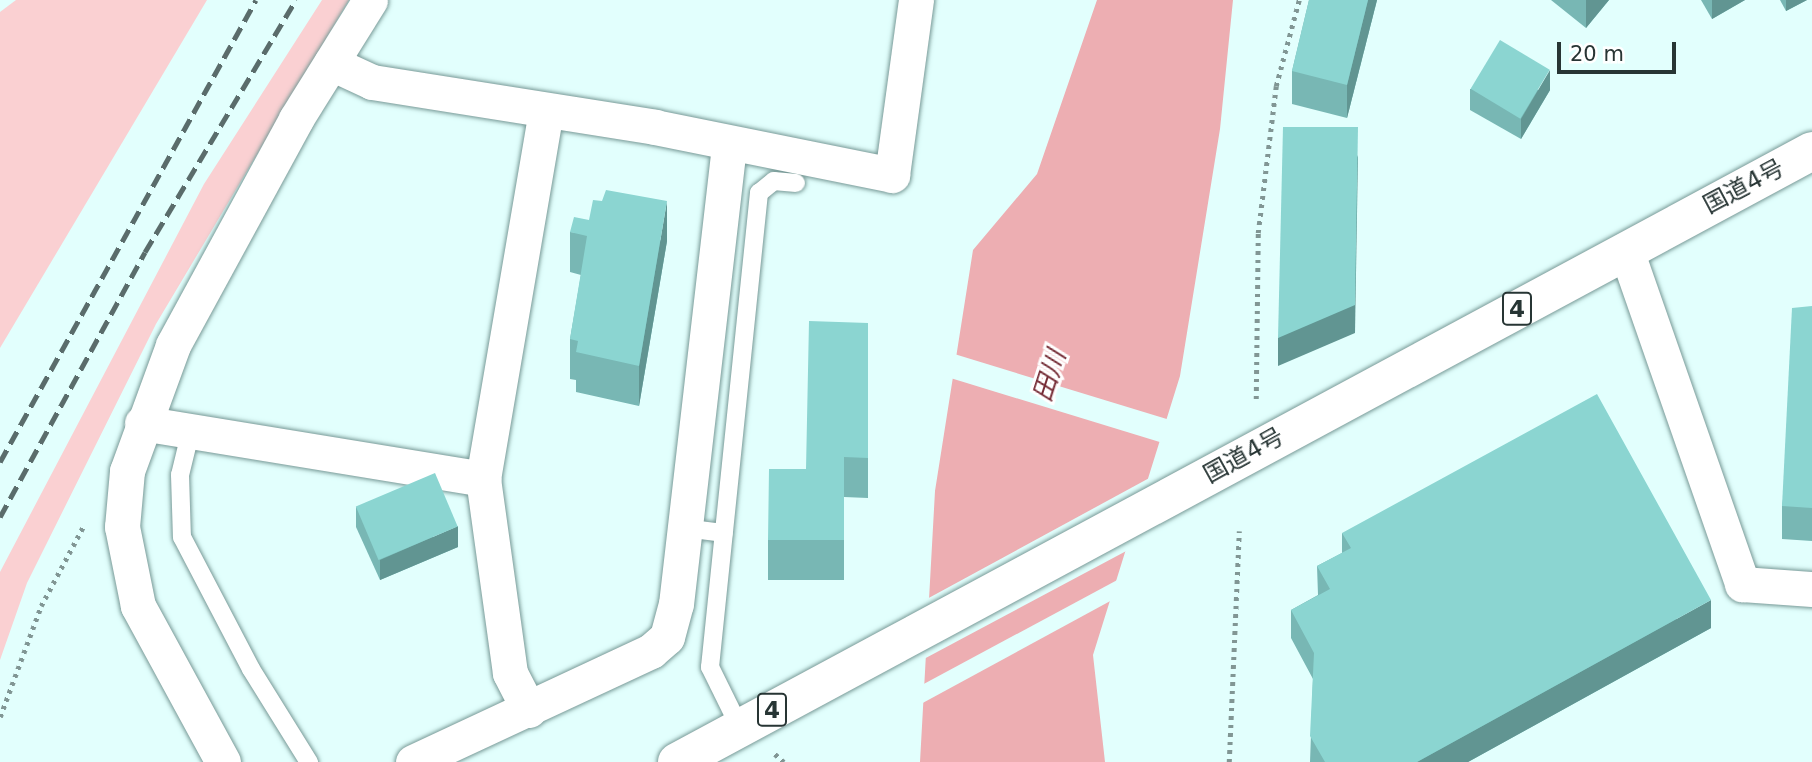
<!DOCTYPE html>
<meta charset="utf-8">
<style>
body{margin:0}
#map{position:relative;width:1812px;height:762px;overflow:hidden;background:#e2fffd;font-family:"DejaVu Sans","Noto Sans JP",sans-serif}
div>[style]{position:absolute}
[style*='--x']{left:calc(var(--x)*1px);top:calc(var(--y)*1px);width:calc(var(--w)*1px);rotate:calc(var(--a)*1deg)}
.green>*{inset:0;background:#fad0d2}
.water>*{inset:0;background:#edaeb2}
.pier>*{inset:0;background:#e2fffd;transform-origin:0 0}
.path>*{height:4.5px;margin-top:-2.25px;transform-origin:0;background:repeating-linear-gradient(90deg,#819694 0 3.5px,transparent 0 8.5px)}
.roads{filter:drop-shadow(0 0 2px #789a97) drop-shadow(0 0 2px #789a97)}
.service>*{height:18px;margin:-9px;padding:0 9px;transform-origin:9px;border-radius:9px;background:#fff}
.minor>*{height:35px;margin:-17.5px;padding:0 17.5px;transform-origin:17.5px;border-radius:17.5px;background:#fff}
.trunk>*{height:38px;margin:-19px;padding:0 19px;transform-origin:19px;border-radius:19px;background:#fff}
.rail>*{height:5px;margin-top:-2.5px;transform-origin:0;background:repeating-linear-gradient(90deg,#5a6c6b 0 14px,transparent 0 21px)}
.wall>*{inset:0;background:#78b7b4}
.shaded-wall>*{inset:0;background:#619592}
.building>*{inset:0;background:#8bd5d1;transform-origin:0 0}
span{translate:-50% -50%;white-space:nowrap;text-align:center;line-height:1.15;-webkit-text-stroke:6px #fff;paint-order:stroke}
.shield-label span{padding:2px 5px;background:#fff;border:2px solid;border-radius:5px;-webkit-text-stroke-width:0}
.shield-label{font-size:23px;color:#273534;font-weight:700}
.street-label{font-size:24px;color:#273534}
.water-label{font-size:26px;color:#752c36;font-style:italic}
.scale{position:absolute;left:1557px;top:42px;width:119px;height:32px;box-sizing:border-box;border:4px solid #273534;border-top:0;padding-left:9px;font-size:21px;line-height:24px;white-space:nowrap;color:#273534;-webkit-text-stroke:5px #fff;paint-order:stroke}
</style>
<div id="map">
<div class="green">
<div style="clip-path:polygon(16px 0,207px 0,0 348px,0 12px)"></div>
<div style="clip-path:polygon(322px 0,349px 0,156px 324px,27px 583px,0 660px,0 572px,204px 184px)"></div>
</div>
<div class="water">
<div style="clip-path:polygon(1097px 0,1233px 0,1220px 129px,1180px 376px,1093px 655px,1105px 762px,920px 762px,935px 491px,973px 250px,1037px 174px)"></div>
</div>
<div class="pier">
<div style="left:1170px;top:420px;width:24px;height:275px;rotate:107deg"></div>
<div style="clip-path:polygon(1153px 476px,1130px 549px,922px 660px,925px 600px)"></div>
<div style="clip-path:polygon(1121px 578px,1114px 599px,919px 705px,920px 686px)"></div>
</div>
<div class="path">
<div style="--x:1256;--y:399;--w:166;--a:-89.3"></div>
<div style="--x:1258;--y:233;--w:148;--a:-83"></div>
<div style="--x:1276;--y:86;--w:89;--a:-75"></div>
<div style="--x:0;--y:717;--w:118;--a:-69.7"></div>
<div style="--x:41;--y:606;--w:89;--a:-62"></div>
<div style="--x:775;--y:754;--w:12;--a:42"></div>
<div style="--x:1229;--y:762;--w:231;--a:-87.5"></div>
</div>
<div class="roads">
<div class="service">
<div style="--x:190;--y:434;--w:42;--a:103.7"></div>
<div style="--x:180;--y:475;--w:62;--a:88.2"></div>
<div style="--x:182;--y:537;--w:149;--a:62.4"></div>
<div style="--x:251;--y:669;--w:110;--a:58.1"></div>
<div style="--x:684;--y:528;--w:40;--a:7.1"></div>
<div style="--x:740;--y:728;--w:68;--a:-116.2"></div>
<div style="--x:710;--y:667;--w:477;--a:-84.1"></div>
<div style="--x:759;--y:193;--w:19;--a:-39"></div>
<div style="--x:774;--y:181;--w:22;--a:5"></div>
</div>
<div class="minor">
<div style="--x:331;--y:63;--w:45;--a:24.9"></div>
<div style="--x:372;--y:82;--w:287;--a:9"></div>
<div style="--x:655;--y:127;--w:242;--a:11.4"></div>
<div style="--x:892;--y:175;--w:177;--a:-82.2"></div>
<div style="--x:1626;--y:250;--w:354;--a:70.8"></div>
<div style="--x:1742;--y:584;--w:70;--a:4.1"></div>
<div style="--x:142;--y:423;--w:346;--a:9.3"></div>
<div style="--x:529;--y:710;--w:42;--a:-117.2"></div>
<div style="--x:510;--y:673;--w:196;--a:-97.9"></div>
<div style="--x:483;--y:479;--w:373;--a:-80.3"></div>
<div style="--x:223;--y:762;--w:178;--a:-118.6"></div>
<div style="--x:138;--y:606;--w:81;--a:-101.4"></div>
<div style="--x:122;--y:527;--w:56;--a:-84.9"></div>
<div style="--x:127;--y:471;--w:134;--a:-69.9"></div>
<div style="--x:173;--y:345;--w:257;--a:-61.4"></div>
<div style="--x:296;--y:119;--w:140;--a:-58.1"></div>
<div style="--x:413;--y:762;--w:263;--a:-25"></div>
<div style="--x:651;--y:651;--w:21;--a:-41"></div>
<div style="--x:667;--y:637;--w:34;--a:-75"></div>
<div style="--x:676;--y:604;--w:464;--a:-83.4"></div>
</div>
<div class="trunk">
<div style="--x:677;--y:762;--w:1289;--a:-28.29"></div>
</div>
</div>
<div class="rail">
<div style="--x:0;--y:462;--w:528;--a:-61.01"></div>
<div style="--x:0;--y:517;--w:302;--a:-61.3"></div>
<div style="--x:145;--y:252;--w:294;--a:-59.1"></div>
</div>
<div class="wall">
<div style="clip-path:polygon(1309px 0,1377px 0,1347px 118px,1292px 104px,1292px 71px)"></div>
<div style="clip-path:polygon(1551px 0,1609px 0,1586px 28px)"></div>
<div style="clip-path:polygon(1701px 0,1745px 0,1712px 19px)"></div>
<div style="clip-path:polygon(1780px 0,1807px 0,1786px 11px)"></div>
<div style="clip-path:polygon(1470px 89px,1550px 90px,1521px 139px,1470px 110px)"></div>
<div style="clip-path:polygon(570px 232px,667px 241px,639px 406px,576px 392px,576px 380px,570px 379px,570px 339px,581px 275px,570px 272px)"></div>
<div style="clip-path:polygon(1812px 306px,1812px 541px,1782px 539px,1782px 506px)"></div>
<div style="clip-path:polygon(868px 323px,868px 498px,844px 497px,844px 580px,768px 580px,768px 540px,806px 469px)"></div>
<div style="clip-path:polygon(356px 507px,458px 547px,380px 580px,356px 527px)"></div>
<div style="clip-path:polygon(1342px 533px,1711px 628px,1468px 762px,1310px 762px,1313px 679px,1291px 638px,1291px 610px,1318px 595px,1317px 566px,1342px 553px)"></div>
</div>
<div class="shaded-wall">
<div style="clip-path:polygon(1368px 0,1377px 0,1347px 118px,1347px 85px)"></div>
<div style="clip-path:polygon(1586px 0,1609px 0,1586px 28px)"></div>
<div style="clip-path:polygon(1712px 0,1745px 0,1712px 19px)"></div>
<div style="clip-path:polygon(1786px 0,1807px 0,1786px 11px)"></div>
<div style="clip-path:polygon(1550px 70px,1550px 90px,1521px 139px,1521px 119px)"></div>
<div style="clip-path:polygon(1358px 155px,1355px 333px,1278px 366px,1278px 338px)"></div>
<div style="clip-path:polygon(667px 201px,667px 241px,639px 406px,639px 366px)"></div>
<div style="clip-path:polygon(458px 526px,458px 547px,380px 580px,380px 560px)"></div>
<div style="clip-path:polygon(1711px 600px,1711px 628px,1468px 762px,1417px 762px)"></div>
</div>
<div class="building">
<div style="clip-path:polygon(1309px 0,1368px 0,1347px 85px,1292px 71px)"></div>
<div style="left:1500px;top:40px;width:58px;height:57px;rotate:31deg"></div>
<div style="clip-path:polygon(1283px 127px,1358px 127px,1355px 305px,1278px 338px)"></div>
<div style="clip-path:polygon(606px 190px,667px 201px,639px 366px,576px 352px,578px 341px,570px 339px,587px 236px,570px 232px,574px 217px,589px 220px,593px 200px,602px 201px)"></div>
<div style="clip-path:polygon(1812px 306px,1812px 508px,1782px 506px,1792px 308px)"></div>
<div style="clip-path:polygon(809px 321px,868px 323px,868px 458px,844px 457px,844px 540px,768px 540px,769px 469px,806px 469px)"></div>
<div style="clip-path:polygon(1597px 394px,1711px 600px,1417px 762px,1325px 762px,1310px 736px,1314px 653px,1291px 610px,1330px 589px,1317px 566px,1351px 548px,1342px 533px)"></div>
<div style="left:435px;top:473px;width:58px;height:86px;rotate:67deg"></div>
</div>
<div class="shield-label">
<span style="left:1517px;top:309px">4</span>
<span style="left:772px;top:710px">4</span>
</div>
<div class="street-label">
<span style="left:1744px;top:187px;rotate:-28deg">国道4号</span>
<span style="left:1244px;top:456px;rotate:-29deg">国道4号</span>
</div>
<div class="water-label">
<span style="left:1050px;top:376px;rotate:-72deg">田川</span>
</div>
<div class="scale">20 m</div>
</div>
